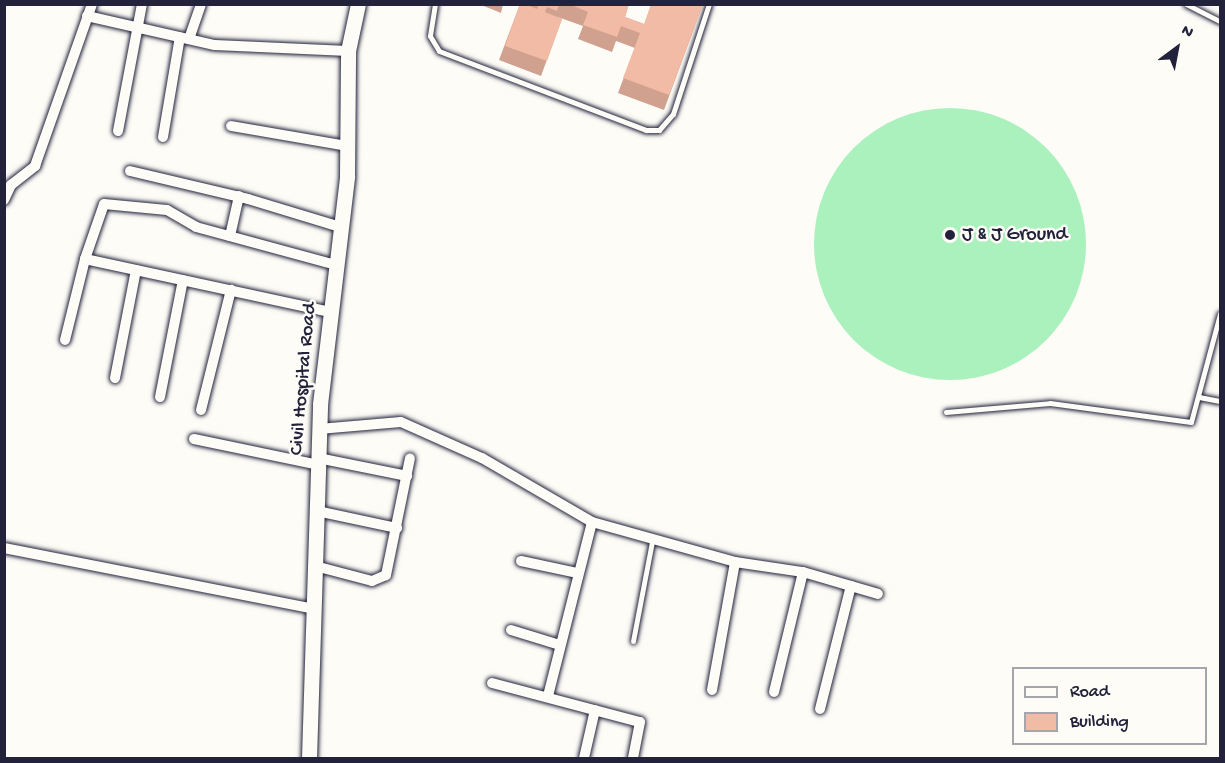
<!DOCTYPE html>
<style>
body{margin:0}
#map{position:relative;width:1225px;height:763px;overflow:hidden;background:#fdfcf7;font-family:"Gochi Hand",sans-serif}
div>[style]{position:absolute}
[style*='--x']{left:calc(var(--x)*1px);top:calc(var(--y)*1px);width:calc(var(--w)*1px);rotate:calc(var(--a)*1deg)}
.green>*{inset:0;background:#aaf1be}
.round{border-radius:50%}
.roads{filter:drop-shadow(0 0 2px #22223b) drop-shadow(0 0 2px #22223b)}
.lane>*{height:5px;margin:-2.5px;padding:0 2.5px;transform-origin:2.5px;border-radius:2.5px;background:#fdfcf7}
.street>*{height:10px;margin:-5px;padding:0 5px;transform-origin:5px;border-radius:5px;background:#fdfcf7}
.secondary>*{height:15px;margin:-7.5px;padding:0 7.5px;transform-origin:7.5px;border-radius:7.5px;background:#fdfcf7}
.wall>*{inset:0;background:#cfa18e}
.building>*{inset:0;background:#f1bba5}
.dots>*{width:16px;height:16px;translate:-50% -50%;box-sizing:border-box;border:3px solid #fdfcf7;border-radius:50%}
span{translate:-50% -50%;white-space:nowrap;text-align:center;line-height:1.15;-webkit-text-stroke:5px #fdfcf7;paint-order:stroke}
.poi-label{font-size:20px;color:#22223b}
.left{translate:0 -50%;text-align:left}
.street-label{font-size:20px;color:#22223b}
.frame{position:absolute;inset:0;border:6px solid #22223b;pointer-events:none}
.legend{position:absolute;left:1012px;top:667px;width:195px;height:78px;box-sizing:border-box;background:#fdfcf7;border:2px solid #a5a5ac;margin:0;padding:8px 10px;list-style:none;font-size:18px;color:#22223b}
.legend li{display:flex;align-items:center;gap:12px;height:30px}
.legend b{width:30px;border:2px solid #a5a5ac}
.north{position:absolute;left:1147px;top:18px;width:60px;height:60px;-webkit-text-stroke:4px #fdfcf7;paint-order:stroke;rotate:32deg;font-size:16px;font-weight:700;line-height:24px;text-align:center;color:#22223b}
.north::after{content:'';display:block;margin:auto;width:21px;height:27px;background:#22223b;clip-path:polygon(50% 0,100% 100%,50% 72%,0 100%)}
</style>
<div id="map">
<div class="green">
<div class="round" style="left:814px;top:108px;width:272px;height:272px"></div>
</div>
<div class="roads">
<div class="lane">
<div style="--x:435;--y:4;--w:32;--a:99"></div>
<div style="--x:430;--y:36;--w:17;--a:59"></div>
<div style="--x:439;--y:51;--w:222;--a:20.9"></div>
<div style="--x:646;--y:130;--w:13;--a:0"></div>
<div style="--x:659;--y:130;--w:21;--a:-49"></div>
<div style="--x:673;--y:114;--w:116;--a:-71.9"></div>
<div style="--x:1186;--y:4;--w:38;--a:27"></div>
<div style="--x:1199;--y:397;--w:21;--a:11"></div>
<div style="--x:946;--y:412;--w:104;--a:-4.9"></div>
<div style="--x:1050;--y:403;--w:142;--a:7.7"></div>
<div style="--x:1191;--y:422;--w:112;--a:-75"></div>
<div style="--x:633;--y:641;--w:102;--a:-79.2"></div>
</div>
<div class="street">
<div style="--x:87;--y:16;--w:131;--a:12.8"></div>
<div style="--x:215;--y:45;--w:133;--a:2.6"></div>
<div style="--x:189;--y:39;--w:37;--a:-71"></div>
<div style="--x:231;--y:126;--w:118;--a:9.8"></div>
<div style="--x:118;--y:131;--w:129;--a:-79.3"></div>
<div style="--x:163;--y:137;--w:101;--a:-80.4"></div>
<div style="--x:130;--y:171;--w:121;--a:13.3"></div>
<div style="--x:248;--y:199;--w:96;--a:16.9"></div>
<div style="--x:4;--y:200;--w:17;--a:-65"></div>
<div style="--x:11;--y:185;--w:31;--a:-38"></div>
<div style="--x:35;--y:166;--w:172;--a:-70.6"></div>
<div style="--x:230;--y:236;--w:41;--a:-77.3"></div>
<div style="--x:85;--y:259;--w:252;--a:12.2"></div>
<div style="--x:65;--y:340;--w:83;--a:-76.1"></div>
<div style="--x:85;--y:259;--w:58;--a:-70.9"></div>
<div style="--x:104;--y:204;--w:63;--a:5.4"></div>
<div style="--x:167;--y:210;--w:34;--a:30"></div>
<div style="--x:196;--y:227;--w:145;--a:15.2"></div>
<div style="--x:115;--y:378;--w:110;--a:-79"></div>
<div style="--x:160;--y:397;--w:119;--a:-78.9"></div>
<div style="--x:201;--y:410;--w:124;--a:-76"></div>
<div style="--x:319;--y:429;--w:82;--a:-4.9"></div>
<div style="--x:401;--y:422;--w:89;--a:24"></div>
<div style="--x:482;--y:458;--w:127;--a:30.2"></div>
<div style="--x:592;--y:522;--w:148;--a:15.6"></div>
<div style="--x:735;--y:562;--w:69;--a:8.4"></div>
<div style="--x:803;--y:572;--w:78;--a:16.3"></div>
<div style="--x:194;--y:439;--w:127;--a:11.8"></div>
<div style="--x:318;--y:458;--w:91;--a:11.4"></div>
<div style="--x:317;--y:511;--w:82;--a:12"></div>
<div style="--x:4;--y:548;--w:316;--a:11.1"></div>
<div style="--x:521;--y:561;--w:57;--a:12.1"></div>
<div style="--x:315;--y:566;--w:59;--a:14.7"></div>
<div style="--x:372;--y:581;--w:15;--a:-23"></div>
<div style="--x:386;--y:575;--w:119;--a:-78.4"></div>
<div style="--x:511;--y:630;--w:51;--a:17"></div>
<div style="--x:492;--y:683;--w:153;--a:14.8"></div>
<div style="--x:640;--y:722;--w:37;--a:101"></div>
<div style="--x:712;--y:690;--w:130;--a:-79.8"></div>
<div style="--x:774;--y:692;--w:123;--a:-76.4"></div>
<div style="--x:548;--y:696;--w:179;--a:-75.8"></div>
<div style="--x:820;--y:709;--w:127;--a:-75.9"></div>
<div style="--x:584;--y:758;--w:49;--a:-77.1"></div>
</div>
<div class="secondary">
<div style="--x:309;--y:758;--w:354;--a:-88.2"></div>
<div style="--x:320;--y:404;--w:230;--a:-83.2"></div>
<div style="--x:347;--y:176;--w:125;--a:-89.5"></div>
<div style="--x:348;--y:51;--w:48;--a:-78"></div>
</div>
</div>
<div class="wall">
<div style="clip-path:polygon(479px 4px,503px 4px,501px 13px)"></div>
<div style="clip-path:polygon(520px 4px,629px 4px,625px 17px,644px 24px,703px 4px,664px 110px,618px 93px,635px 48px,616px 41px,612px 52px,578px 39px,583px 26px,555px 16px,562px 19px,541px 76px,499px 60px)"></div>
</div>
<div class="building">
<div style="clip-path:polygon(520px 4px,525px 4px,537px 9px,539px 4px,559px 4px,557px 11px,547px 7px,545px 12px,562px 19px,547px 61px,505px 46px)"></div>
<div style="clip-path:polygon(569px 4px,629px 4px,625px 17px,644px 24px,651px 4px,703px 4px,669px 95px,623px 78px,640px 33px,621px 26px,617px 37px,583px 25px,588px 12px)"></div>
</div>
<div class="dots">
<div style="left:950px;top:235px;background:#22223b"></div>
</div>
<div class="poi-label">
<span class="left" style="left:962px;top:235px">J &amp; J Ground</span>
</div>
<div class="street-label">
<span style="left:304px;top:379px;rotate:-85deg">Civil Hospital Road</span>
</div>
<div class="frame"></div>
<ul class="legend">
<li><b style="height:8px;background:#fdfcf7"></b>Road</li>
<li><b style="height:16px;background:#f1bba5"></b>Building</li>
</ul>
<div class="north">N</div>
</div>
